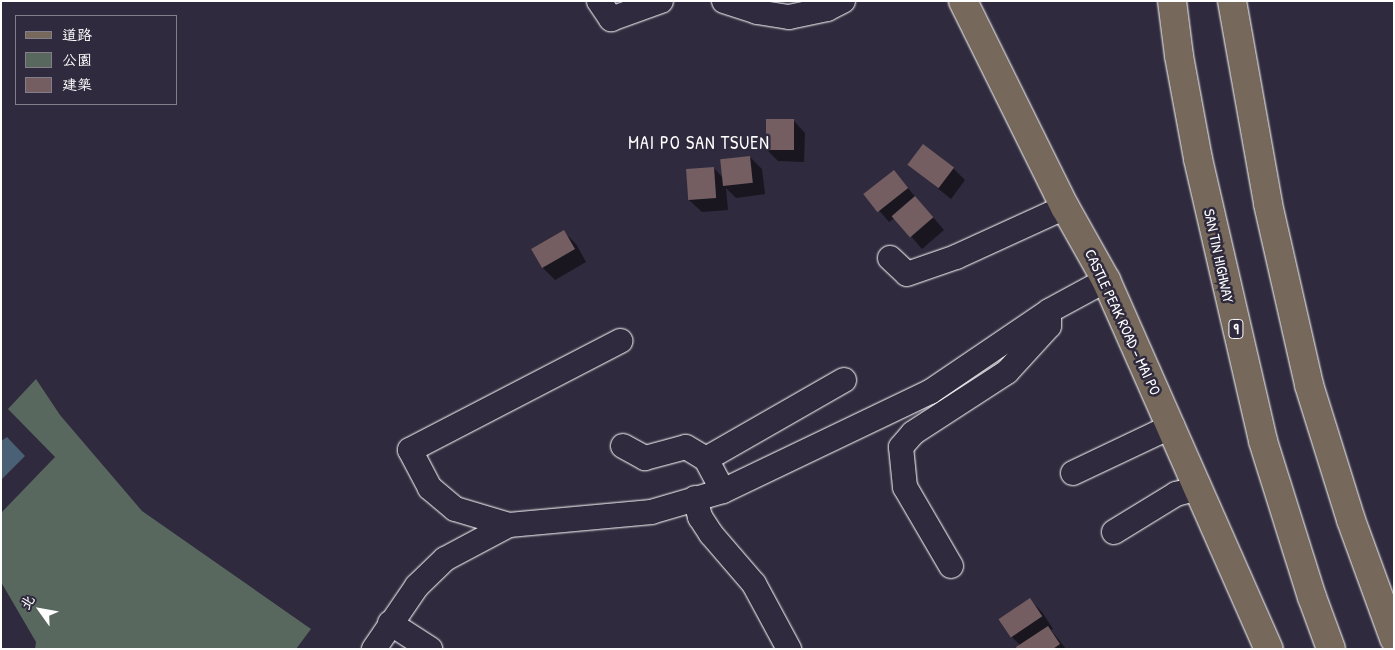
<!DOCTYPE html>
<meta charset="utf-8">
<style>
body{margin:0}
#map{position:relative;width:1395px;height:650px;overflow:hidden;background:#2f2a3d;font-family:"Patrick Hand","LXGW WenKai TC",sans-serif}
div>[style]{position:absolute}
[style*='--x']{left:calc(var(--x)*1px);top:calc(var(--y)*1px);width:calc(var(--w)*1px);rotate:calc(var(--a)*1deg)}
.green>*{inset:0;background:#59685f}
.water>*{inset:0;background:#4a6075}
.shadow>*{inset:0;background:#0007}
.building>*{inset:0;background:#745e62;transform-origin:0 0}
.roads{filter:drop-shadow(0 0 1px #fff) drop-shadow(0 0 1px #fff)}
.minor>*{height:24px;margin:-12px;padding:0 12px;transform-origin:12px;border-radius:12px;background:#2f2a3d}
.major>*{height:28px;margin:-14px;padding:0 14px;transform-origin:14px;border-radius:14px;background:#76695c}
.highway>*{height:28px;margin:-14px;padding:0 14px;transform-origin:14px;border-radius:14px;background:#76695c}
span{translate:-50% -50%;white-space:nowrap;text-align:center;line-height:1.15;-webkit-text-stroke:5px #2f2a3d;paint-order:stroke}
.shield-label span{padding:1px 4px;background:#2f2a3d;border:1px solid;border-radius:4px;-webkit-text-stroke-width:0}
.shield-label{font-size:14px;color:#fff;font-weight:700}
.street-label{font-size:15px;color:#fff}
.quarter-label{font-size:18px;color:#fff;letter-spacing:1px}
.frame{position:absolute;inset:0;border:2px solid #fff;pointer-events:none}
.legend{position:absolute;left:15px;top:15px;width:162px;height:90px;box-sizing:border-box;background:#2f2a3d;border:1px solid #827f8b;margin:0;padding:6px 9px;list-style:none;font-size:15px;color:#fff}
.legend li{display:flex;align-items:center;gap:10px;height:25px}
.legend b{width:25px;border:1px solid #827f8b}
.north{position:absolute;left:15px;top:585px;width:50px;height:50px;-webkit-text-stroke:4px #2f2a3d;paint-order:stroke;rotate:302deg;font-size:14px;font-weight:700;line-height:20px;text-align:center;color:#fff}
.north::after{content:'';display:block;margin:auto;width:18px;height:22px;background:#fff;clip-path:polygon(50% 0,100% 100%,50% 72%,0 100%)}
</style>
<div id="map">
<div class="green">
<div style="clip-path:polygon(36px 379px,60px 415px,142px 511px,311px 629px,296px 649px,35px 649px,36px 642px,1px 582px,1px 513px,55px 457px,8px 409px)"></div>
</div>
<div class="water">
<div style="clip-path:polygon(7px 437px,25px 456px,1px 480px,1px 441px)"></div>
</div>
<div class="shadow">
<div style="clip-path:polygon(793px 120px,805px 133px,804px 162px,778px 161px,766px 149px)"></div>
<div style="clip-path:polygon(750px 157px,762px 169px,765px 194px,736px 198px,726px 188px,728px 210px,702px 212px,689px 200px,714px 168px,723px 178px)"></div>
<div style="clip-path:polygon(909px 165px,953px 168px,965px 180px,951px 199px)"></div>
<div style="clip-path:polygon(894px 172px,944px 230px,922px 249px,895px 218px,889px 222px,865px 194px)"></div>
<div style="clip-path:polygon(564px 232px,576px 244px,586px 262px,555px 280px,543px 268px,533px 250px)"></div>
<div style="clip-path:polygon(1030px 600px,1042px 612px,1053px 629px,1051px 630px,1066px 649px,1019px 649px,1020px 645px,1011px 636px)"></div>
</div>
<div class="building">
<div style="left:766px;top:119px;width:28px;height:31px"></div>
<div style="left:923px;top:144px;width:39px;height:26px;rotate:37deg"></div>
<div style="left:750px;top:156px;width:27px;height:30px;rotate:84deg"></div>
<div style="left:714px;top:167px;width:31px;height:28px;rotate:86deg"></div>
<div style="left:894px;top:170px;width:23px;height:39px;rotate:52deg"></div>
<div style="left:915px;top:196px;width:28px;height:31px;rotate:49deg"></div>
<div style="left:564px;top:230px;width:22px;height:38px;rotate:60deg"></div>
<div style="left:1030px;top:598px;width:22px;height:38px;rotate:56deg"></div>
<div style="clip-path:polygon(1048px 626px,1060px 644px,1053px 649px,1017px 649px,1016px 647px)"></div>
</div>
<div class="roads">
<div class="minor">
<div style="--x:599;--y:1;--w:22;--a:56"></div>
<div style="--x:611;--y:19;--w:53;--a:-19.8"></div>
<div style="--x:724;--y:1;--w:35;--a:18"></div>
<div style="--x:757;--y:12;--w:32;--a:9"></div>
<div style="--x:789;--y:17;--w:39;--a:-12"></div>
<div style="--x:827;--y:9;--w:18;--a:-27"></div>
<div style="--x:890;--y:258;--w:23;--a:43"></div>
<div style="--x:907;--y:274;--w:52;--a:-19.1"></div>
<div style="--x:956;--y:257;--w:120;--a:-24.6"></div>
<div style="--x:623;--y:446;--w:25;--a:29"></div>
<div style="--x:645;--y:458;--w:42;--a:-15"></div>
<div style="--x:686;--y:447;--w:23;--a:31"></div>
<div style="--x:706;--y:459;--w:36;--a:62"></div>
<div style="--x:706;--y:459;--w:159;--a:-29.8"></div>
<div style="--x:1073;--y:473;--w:110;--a:-25.4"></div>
<div style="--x:695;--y:498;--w:20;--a:75"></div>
<div style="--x:700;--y:517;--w:20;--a:57"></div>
<div style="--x:711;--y:534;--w:66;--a:49.3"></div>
<div style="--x:754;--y:584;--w:74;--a:61.7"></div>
<div style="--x:509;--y:525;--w:56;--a:-163.5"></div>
<div style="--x:455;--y:509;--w:33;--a:-140"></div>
<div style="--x:430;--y:488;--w:43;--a:-117.8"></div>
<div style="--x:410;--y:450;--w:237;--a:-27.4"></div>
<div style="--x:1114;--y:532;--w:73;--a:-31.5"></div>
<div style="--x:1176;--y:494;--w:23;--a:-15"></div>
<div style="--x:951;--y:566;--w:91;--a:-120.2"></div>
<div style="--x:905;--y:487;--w:40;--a:-95.7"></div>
<div style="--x:901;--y:447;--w:18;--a:-49"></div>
<div style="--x:913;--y:433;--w:112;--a:-33"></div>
<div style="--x:1007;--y:372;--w:62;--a:-47.6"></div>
<div style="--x:1049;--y:326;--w:14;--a:-90"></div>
<div style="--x:390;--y:623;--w:48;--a:33"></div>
<div style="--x:374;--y:649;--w:76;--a:-55.7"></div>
<div style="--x:417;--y:586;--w:39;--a:-44"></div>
<div style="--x:445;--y:559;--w:72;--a:-28"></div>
<div style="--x:509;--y:525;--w:143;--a:-5.2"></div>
<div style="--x:651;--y:512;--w:75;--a:-16.3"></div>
<div style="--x:723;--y:491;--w:229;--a:-25.6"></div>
<div style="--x:930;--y:392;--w:144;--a:-34.2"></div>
<div style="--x:1049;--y:311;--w:65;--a:-28.5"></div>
</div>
<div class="major">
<div style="--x:963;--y:1;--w:230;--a:63.7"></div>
<div style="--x:1065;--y:207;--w:84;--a:60.7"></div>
<div style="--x:1106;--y:280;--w:403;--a:66.2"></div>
</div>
<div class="highway">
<div style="--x:1172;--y:1;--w:55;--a:82.7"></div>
<div style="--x:1179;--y:56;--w:105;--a:79.5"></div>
<div style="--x:1198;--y:159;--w:289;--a:77"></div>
<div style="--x:1263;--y:441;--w:164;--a:72.6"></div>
<div style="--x:1312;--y:597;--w:55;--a:69.9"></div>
<div style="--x:1232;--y:1;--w:206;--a:79.9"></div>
<div style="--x:1268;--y:204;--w:186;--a:77.2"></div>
<div style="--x:1309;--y:385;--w:141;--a:72.7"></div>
<div style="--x:1351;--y:520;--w:126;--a:70"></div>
</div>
</div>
<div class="shield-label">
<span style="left:1236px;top:329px">9</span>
</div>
<div class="street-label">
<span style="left:1219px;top:256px;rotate:78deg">SAN TIN HIGHWAY</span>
<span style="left:1123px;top:322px;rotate:65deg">CASTLE PEAK ROAD – MAI PO</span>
</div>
<div class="quarter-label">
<span style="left:699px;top:143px">MAI PO SAN TSUEN</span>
</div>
<div class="frame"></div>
<ul class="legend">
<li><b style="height:6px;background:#76695c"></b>道路</li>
<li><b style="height:14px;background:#59685f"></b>公園</li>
<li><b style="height:14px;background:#745e62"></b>建築</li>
</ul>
<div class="north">北</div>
</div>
